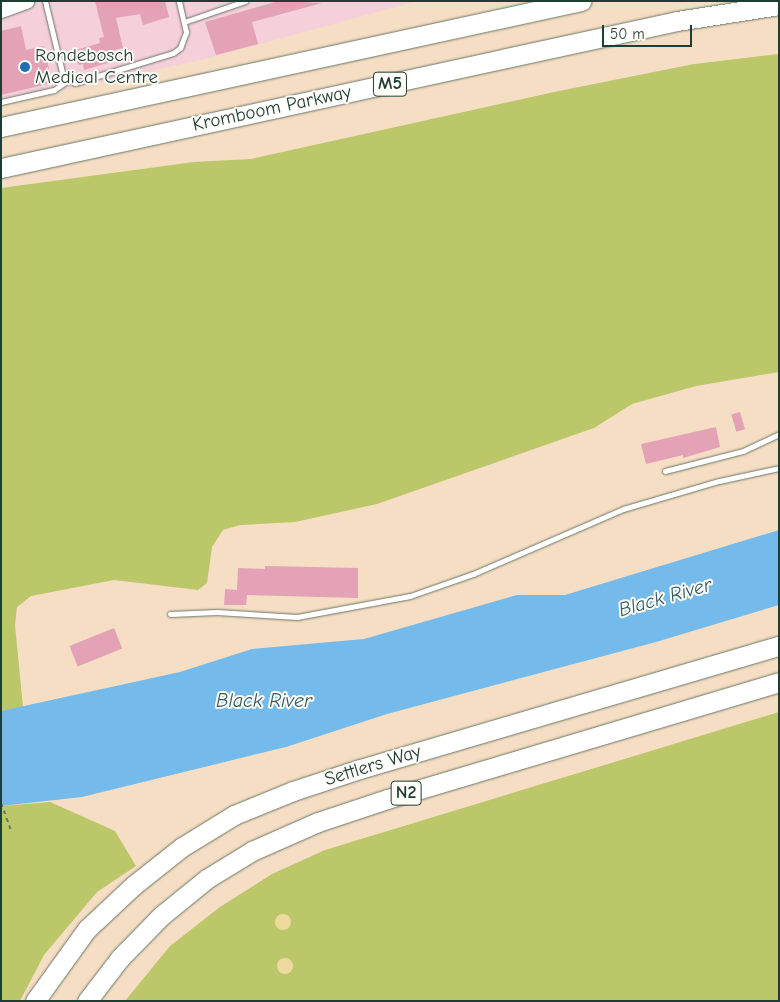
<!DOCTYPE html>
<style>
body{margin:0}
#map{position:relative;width:780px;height:1002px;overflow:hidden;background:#f5dec3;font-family:"Comic Neue",sans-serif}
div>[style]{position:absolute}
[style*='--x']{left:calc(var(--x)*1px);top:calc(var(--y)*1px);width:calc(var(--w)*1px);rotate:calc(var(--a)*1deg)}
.built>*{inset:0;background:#f5cfda}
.green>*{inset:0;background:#bbc769}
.sand>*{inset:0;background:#eeda9e}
.round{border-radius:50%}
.water>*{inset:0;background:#74bbeb}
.building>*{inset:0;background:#e3a2b6;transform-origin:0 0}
.path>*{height:2px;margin-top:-1px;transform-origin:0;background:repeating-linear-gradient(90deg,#6a7566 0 4px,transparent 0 8px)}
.roads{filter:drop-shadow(0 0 1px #6a7566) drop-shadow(0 0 1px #6a7566)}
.lane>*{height:5px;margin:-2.5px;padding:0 2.5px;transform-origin:2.5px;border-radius:2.5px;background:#fff}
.secondary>*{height:15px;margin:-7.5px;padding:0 7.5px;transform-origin:7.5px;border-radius:7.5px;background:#fff}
.highway>*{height:19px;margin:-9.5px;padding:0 9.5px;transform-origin:9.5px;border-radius:9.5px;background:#fff}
.dots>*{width:14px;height:14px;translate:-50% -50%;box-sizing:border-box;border:2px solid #fdfcf7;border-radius:50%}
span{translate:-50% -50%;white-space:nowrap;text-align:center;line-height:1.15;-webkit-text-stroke:4px #fdfcf7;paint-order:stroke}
.shield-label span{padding:1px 4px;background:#fdfcf7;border:1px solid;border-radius:4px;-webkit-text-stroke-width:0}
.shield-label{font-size:18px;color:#1f3d34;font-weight:700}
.poi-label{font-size:19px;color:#1f3d34}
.left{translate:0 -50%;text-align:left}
.street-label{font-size:19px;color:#1f3d34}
.water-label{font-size:20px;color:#345c62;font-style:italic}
.frame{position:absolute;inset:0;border:2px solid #1f3d34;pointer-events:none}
.scale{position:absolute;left:602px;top:25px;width:90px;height:22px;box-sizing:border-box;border:2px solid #1f3d34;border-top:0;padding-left:6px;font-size:15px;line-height:18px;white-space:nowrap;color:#1f3d34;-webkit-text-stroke:4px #fdfcf7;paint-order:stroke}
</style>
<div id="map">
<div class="built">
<div style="clip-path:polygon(26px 1px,417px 1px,209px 58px,1px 104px,1px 10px)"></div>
</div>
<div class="green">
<div style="clip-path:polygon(779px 54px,779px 372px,696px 386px,632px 404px,594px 428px,377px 504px,295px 522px,240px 525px,223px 530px,212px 547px,207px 583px,198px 590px,114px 580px,31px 596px,17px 607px,15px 625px,23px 707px,1px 711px,1px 188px,194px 162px,251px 159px,554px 92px,694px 64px)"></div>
<div style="clip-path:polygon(779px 712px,779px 1001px,125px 1001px,170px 946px,220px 907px,272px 874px,325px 850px)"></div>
<div style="clip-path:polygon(50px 802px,115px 831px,136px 866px,97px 892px,44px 955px,20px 1001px,1px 1001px,1px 806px)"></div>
</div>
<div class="sand">
<div class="round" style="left:275px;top:914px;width:16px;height:16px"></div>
<div class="round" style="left:277px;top:958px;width:16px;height:16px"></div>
</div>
<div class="water">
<div style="clip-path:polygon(779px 530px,779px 605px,656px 642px,387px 714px,286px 747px,82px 797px,1px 806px,1px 711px,180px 672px,252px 649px,364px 639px,517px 595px,565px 595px)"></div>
</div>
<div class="building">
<div style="clip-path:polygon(95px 1px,165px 1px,169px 17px,143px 25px,140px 14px,116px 18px,123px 48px,111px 51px,114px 61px,84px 70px,83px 64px,79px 65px,74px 58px,78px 56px,76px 50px,100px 43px,99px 38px,104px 37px)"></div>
<div style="clip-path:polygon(279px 1px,322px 3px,252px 22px,258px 44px,216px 55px,205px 22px)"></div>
<div style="clip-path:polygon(21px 26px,26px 50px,44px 46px,52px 83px,1px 95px,1px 31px)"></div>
<div style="left:740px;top:412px;width:18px;height:9px;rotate:74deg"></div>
<div style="clip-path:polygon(716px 427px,720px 447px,683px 458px,683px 455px,646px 464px,641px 444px)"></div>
<div style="clip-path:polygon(265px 566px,358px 568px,358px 598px,247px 595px,246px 605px,224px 605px,225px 589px,237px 590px,238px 568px,265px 569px)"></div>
<div style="left:114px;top:628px;width:22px;height:48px;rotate:68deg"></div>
</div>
<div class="path">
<div style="--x:1;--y:803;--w:29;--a:70"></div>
</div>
<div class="roads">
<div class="lane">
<div style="--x:45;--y:1;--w:77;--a:76.5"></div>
<div style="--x:63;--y:76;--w:14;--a:30"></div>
<div style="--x:75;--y:83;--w:102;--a:-17"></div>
<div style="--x:173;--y:53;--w:9;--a:-36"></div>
<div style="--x:180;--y:48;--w:17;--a:-69"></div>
<div style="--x:186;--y:32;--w:32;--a:-103"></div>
<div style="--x:184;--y:22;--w:65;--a:-19"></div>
<div style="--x:1;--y:102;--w:54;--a:-12.8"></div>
<div style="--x:54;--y:90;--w:16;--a:-35"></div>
<div style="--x:665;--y:471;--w:81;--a:-14.4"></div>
<div style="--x:743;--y:451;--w:40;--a:-25"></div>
<div style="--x:170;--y:614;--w:47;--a:-2.4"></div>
<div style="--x:217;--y:612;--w:80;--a:3.6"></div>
<div style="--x:297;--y:617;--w:115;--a:-10.5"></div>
<div style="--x:410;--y:596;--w:67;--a:-19.2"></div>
<div style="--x:473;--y:574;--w:163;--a:-23.4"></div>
<div style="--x:623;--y:509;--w:100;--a:-16.3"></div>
<div style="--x:719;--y:481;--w:61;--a:-12.2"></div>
</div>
<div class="secondary">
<div style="--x:1;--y:10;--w:27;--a:-20"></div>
</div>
<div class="highway">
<div style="--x:1;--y:127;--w:594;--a:-12.26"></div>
<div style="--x:1;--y:168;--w:692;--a:-12.27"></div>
<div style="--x:677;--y:21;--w:103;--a:-8.9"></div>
<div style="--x:35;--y:1001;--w:89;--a:-54.2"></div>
<div style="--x:87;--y:929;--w:64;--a:-43.1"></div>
<div style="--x:134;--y:885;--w:61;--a:-38.4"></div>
<div style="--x:182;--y:847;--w:61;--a:-31.6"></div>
<div style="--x:234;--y:815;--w:64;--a:-22.1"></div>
<div style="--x:293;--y:791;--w:71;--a:-18.2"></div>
<div style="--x:360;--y:769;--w:437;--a:-16.4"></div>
<div style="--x:87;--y:1001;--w:54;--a:-52.5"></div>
<div style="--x:120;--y:958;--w:59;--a:-45.7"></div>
<div style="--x:161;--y:916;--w:60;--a:-39"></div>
<div style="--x:208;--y:878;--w:52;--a:-31.5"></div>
<div style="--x:252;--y:851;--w:72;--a:-23.7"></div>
<div style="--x:318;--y:822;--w:73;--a:-18.4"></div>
<div style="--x:387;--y:799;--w:409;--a:-16.6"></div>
</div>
</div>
<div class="dots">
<div style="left:25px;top:67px;background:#1f6fb2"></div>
</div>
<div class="shield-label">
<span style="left:390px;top:84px">M5</span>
<span style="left:406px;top:793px">N2</span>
</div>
<div class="poi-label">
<span class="left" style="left:35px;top:67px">Rondebosch<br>Medical Centre</span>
</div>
<div class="street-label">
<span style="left:272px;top:109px;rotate:-12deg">Kromboom Parkway</span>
<span style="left:373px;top:766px;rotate:-17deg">Settlers Way</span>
</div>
<div class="water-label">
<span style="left:665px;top:597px;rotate:-16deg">Black River</span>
<span style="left:264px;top:700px">Black River</span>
</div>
<div class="frame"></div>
<div class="scale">50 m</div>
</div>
